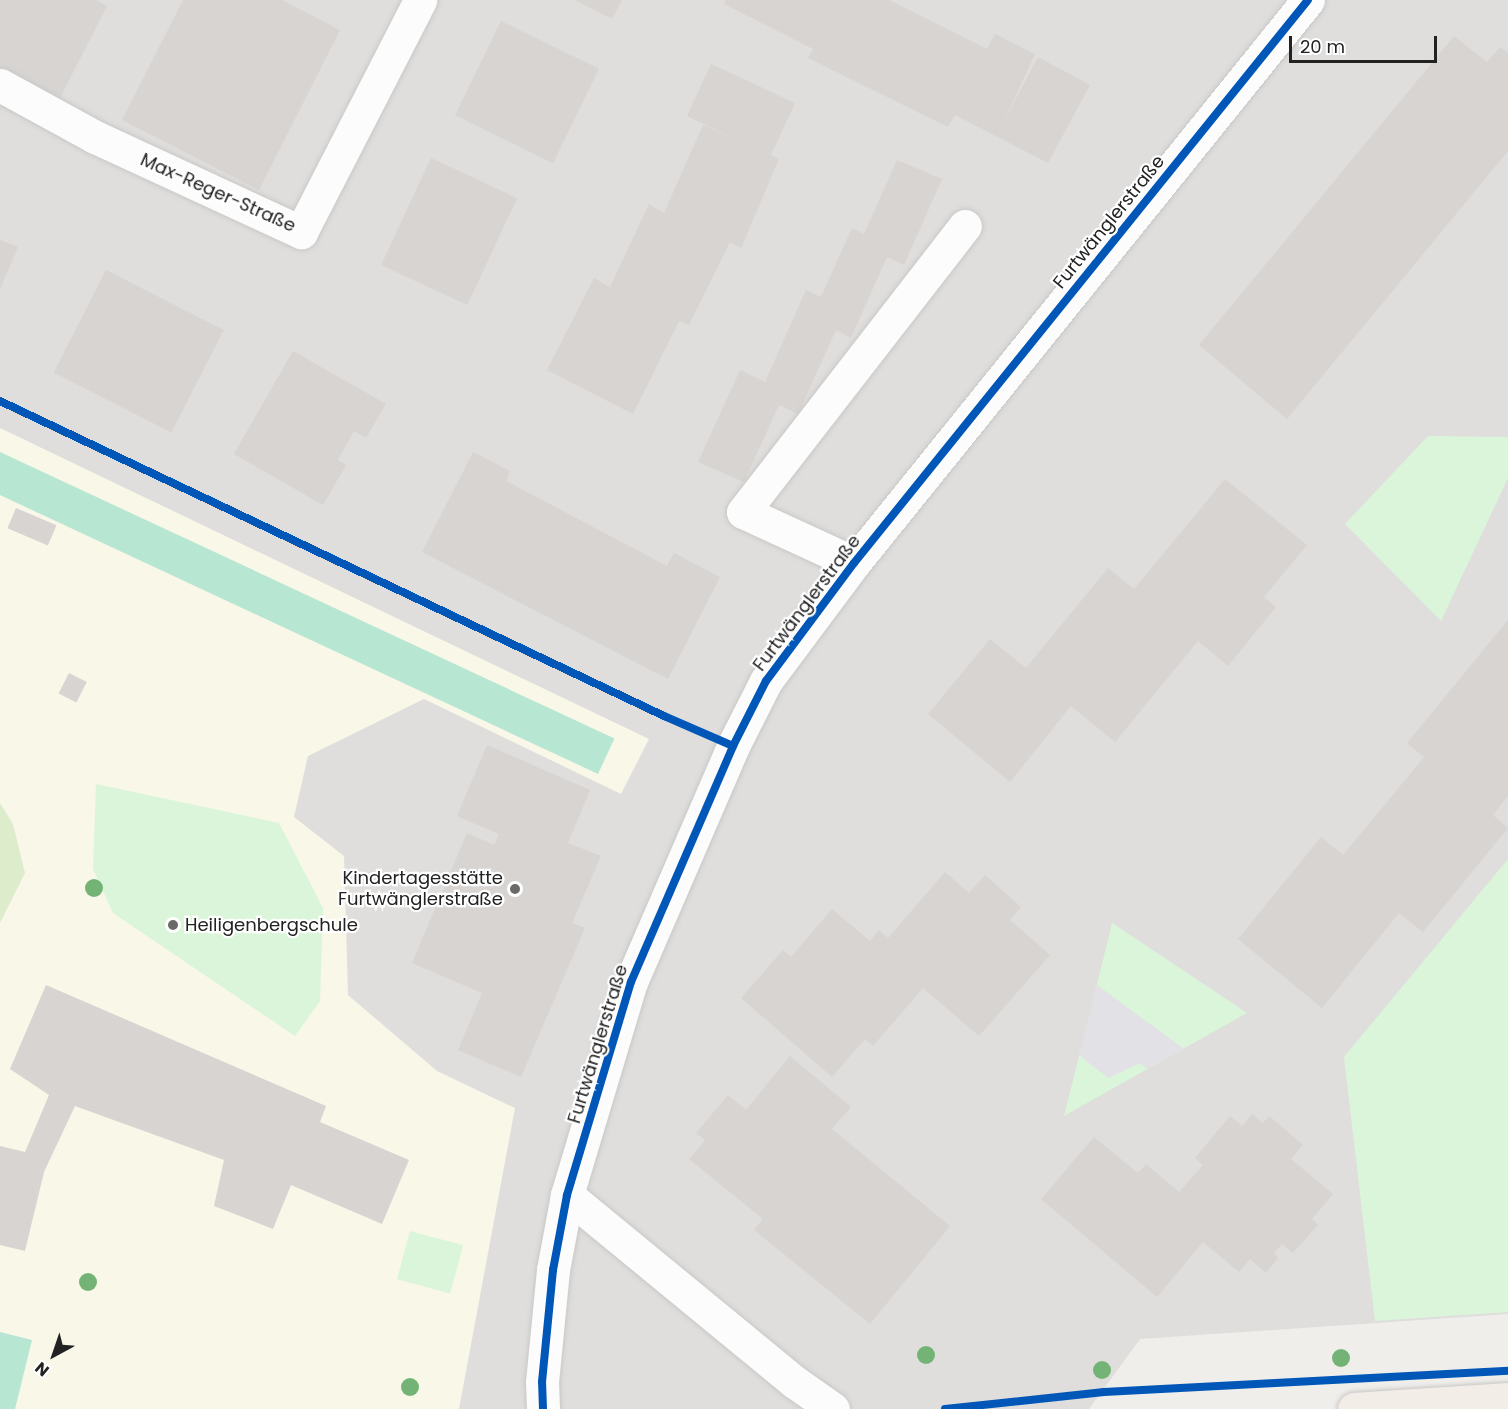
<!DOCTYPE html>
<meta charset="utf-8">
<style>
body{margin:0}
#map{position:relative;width:1508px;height:1409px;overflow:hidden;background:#f0eeeb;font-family:Poppins,sans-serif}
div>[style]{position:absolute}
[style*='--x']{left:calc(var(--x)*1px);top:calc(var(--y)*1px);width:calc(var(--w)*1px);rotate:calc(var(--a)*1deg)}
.residential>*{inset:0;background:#dfdedc}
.education>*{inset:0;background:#f8f7e8}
.grass>*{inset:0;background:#ddeccb}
.park>*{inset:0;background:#daf5da;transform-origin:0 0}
.pitch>*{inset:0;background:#b7e6d2;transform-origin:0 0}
.plaza>*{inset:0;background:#e2e1e5}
.building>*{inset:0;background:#d7d4d2;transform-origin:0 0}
.roads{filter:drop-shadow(0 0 2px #c9c8c7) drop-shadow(0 0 2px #c9c8c7)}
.minor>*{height:33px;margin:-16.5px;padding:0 16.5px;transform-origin:16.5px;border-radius:16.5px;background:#fdfcfc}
.major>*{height:33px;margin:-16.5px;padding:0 16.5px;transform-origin:16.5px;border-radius:16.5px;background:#f3ede7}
.cycleway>*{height:8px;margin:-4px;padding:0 4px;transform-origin:4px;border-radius:4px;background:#0057b8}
.trees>*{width:18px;height:18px;margin:-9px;border-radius:50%;background:#73b476}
.dots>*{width:16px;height:16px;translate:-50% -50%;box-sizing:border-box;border:3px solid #fff;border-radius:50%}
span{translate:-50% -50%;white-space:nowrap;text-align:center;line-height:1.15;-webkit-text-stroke:4.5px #fff;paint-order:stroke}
.street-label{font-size:18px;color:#222}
.poi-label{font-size:18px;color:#222}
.right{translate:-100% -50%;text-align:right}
.left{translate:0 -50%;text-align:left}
.north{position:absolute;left:24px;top:1325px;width:60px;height:60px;-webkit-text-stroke:4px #fff;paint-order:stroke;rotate:220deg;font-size:16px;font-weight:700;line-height:24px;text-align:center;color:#222}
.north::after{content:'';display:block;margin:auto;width:21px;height:27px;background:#222;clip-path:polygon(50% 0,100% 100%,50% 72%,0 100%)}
.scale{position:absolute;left:1289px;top:36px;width:148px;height:27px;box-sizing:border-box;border:3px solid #222;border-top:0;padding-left:8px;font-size:18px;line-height:21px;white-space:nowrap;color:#222;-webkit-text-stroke:4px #fff;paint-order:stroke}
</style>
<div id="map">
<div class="residential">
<div style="clip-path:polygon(0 0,1508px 0,1508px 1314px,1140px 1339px,1089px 1409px,0 1409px)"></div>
</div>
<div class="education">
<div style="clip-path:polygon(0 428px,649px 739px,621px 794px,424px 699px,308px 756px,294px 817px,344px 856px,348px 995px,437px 1071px,515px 1108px,459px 1409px,0 1409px)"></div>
</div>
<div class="grass">
<div style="clip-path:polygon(0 803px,13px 824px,25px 873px,0 923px)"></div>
</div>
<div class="park">
<div style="clip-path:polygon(1428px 436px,1508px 437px,1508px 478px,1441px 621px,1345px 524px)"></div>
<div style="clip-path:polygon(96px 784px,279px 823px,323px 908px,320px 1001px,295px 1036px,113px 913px,93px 869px)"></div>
<div style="clip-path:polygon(1508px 859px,1508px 1312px,1375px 1321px,1344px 1057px)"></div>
<div style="clip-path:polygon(1112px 923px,1247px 1013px,1064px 1116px,1090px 1013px)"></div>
<div style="left:410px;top:1231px;width:55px;height:50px;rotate:15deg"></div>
</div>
<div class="pitch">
<div style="left:0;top:452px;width:678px;height:39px;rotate:25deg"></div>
<div style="clip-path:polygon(0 1332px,32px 1340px,15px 1409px,0 1409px)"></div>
</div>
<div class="plaza">
<div style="clip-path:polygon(1097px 985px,1108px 993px,1184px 1049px,1147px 1069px,1140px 1063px,1108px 1078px,1079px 1055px)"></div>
</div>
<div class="building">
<div style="clip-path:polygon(0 0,96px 0,107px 6px,60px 98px,0 68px)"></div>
<div style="clip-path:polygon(183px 0,282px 0,340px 30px,259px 190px,122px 120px)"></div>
<div style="clip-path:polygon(575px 0,622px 0,612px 19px)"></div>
<div style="clip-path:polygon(726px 0,889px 0,987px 49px,995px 34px,1035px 54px,1003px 123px,1038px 57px,1090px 85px,1048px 163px,955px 115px,948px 127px,808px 58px,813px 49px,724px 4px)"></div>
<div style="left:501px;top:21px;width:109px;height:105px;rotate:26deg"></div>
<div style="clip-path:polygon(1454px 36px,1487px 62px,1500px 47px,1508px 53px,1508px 151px,1287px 419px,1199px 345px)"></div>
<div style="clip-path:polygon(711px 64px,795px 103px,771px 155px,779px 159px,741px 248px,730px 242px,689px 325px,679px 321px,633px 414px,547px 370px,594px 278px,610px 287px,649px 204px,664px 213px,703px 125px,737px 140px,687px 116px)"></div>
<div style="left:431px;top:158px;width:95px;height:118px;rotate:25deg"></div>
<div style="clip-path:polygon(897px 160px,942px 179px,904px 265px,887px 257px,851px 338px,836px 330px,798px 414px,779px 405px,744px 482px,698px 462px,740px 370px,765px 382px,806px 290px,821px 297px,852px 228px,864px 234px)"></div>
<div style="clip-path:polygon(0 240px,18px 247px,0 289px)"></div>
<div style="left:106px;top:270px;width:132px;height:115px;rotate:27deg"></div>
<div style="clip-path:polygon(293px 351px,386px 404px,366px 438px,354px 431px,338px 460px,346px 465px,323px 505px,234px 454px)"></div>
<div style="clip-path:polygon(473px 452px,510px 471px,506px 481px,667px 566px,674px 553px,720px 577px,668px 679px,422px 552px)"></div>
<div style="clip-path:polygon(1225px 479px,1307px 545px,1264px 597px,1276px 607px,1228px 666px,1198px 641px,1115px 742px,1071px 706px,1010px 782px,928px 714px,990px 639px,1026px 668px,1108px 568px,1134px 589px)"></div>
<div style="left:16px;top:508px;width:44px;height:22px;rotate:23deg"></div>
<div style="clip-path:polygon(1508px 620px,1508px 796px,1493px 815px,1508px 828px,1423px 932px,1399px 913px,1322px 1008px,1238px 939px,1321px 837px,1343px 855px,1424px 757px,1407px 743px)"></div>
<div style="left:69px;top:673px;width:20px;height:23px;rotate:27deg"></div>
<div style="clip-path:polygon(487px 745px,590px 790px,568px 843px,601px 856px,572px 923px,585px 928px,521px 1077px,458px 1050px,482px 993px,412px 963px,467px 833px,494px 845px,499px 834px,457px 816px)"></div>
<div style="clip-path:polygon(945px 872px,969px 893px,985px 875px,1021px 907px,1010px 920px,1050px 955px,979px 1036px,923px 988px,873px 1046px,865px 1039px,832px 1077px,741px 998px,783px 950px,791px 957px,832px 909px,870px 941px,879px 930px,888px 938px)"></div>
<div style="clip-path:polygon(46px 985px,326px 1106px,320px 1122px,409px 1160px,382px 1224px,291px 1185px,273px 1229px,214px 1206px,224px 1160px,75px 1106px,44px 1172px,25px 1251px,0 1245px,0 1146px,25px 1152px,49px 1095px,10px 1069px)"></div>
<div style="clip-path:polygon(790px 1056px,851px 1107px,832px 1129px,950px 1226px,870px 1324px,754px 1230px,763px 1219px,689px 1159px,705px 1140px,696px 1133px,728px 1095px,746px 1110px)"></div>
<div style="clip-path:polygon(1252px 1114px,1263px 1123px,1269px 1116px,1303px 1145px,1291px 1159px,1333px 1194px,1312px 1219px,1318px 1225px,1293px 1253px,1282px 1244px,1274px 1253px,1278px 1258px,1266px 1273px,1250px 1259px,1239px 1272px,1203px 1242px,1157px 1297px,1041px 1199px,1094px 1137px,1138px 1173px,1146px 1164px,1179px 1192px,1203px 1165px,1195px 1158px,1230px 1116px,1242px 1126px)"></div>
</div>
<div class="roads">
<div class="minor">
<div style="--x:0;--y:85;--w:108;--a:28.7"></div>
<div style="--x:95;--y:137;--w:227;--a:24.8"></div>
<div style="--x:301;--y:232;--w:261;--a:-62.8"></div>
<div style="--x:854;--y:563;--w:122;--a:-155.3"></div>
<div style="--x:743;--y:512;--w:362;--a:-52.2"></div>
<div style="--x:567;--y:1195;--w:296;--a:39.4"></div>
<div style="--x:796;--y:1383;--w:45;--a:35.1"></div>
<div style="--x:543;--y:1409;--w:27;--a:-92"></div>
<div style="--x:542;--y:1382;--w:113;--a:-84.4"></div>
<div style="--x:553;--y:1270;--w:76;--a:-79.4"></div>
<div style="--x:567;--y:1195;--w:222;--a:-73.3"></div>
<div style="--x:631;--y:982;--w:257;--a:-66.6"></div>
<div style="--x:733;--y:746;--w:73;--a:-63.1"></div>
<div style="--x:766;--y:681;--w:147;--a:-53.3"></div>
<div style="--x:854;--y:563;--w:723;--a:-51.12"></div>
</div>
<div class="major">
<div style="--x:1354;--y:1409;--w:154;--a:-3.7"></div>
</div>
</div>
<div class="cycleway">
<div style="--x:0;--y:401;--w:735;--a:25.38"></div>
<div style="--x:664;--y:716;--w:75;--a:23.5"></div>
<div style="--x:543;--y:1409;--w:27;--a:-92"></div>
<div style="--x:542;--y:1382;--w:113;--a:-84.4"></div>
<div style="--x:553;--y:1270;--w:76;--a:-79.4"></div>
<div style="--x:567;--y:1195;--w:222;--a:-73.3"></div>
<div style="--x:631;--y:982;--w:257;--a:-66.6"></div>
<div style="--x:733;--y:746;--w:73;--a:-63.1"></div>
<div style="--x:766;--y:681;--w:147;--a:-53.3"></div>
<div style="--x:854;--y:563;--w:723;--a:-51.12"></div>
<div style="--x:945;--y:1409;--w:160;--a:-6.1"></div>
<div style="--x:1104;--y:1392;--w:405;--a:-3"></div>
</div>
<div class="trees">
<div style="left:94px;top:888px"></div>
<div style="left:88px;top:1282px"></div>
<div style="left:926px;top:1355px"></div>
<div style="left:1341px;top:1358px"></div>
<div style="left:1102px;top:1370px"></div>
<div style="left:410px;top:1387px"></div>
</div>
<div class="dots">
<div style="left:515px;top:889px;background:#6a6968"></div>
<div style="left:173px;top:925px;background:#6a6968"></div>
</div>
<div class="street-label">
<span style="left:218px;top:193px;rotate:24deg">Max-Reger-Straße</span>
<span style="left:1109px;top:222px;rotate:-51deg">Furtwänglerstraße</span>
<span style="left:807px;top:603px;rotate:-53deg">Furtwänglerstraße</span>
<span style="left:598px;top:1044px;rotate:-73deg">Furtwänglerstraße</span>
</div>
<div class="poi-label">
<span class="right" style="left:503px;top:889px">Kindertagesstätte<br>Furtwänglerstraße</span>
<span class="left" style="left:185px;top:925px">Heiligenbergschule</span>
</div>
<div class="north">N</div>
<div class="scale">20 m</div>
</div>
